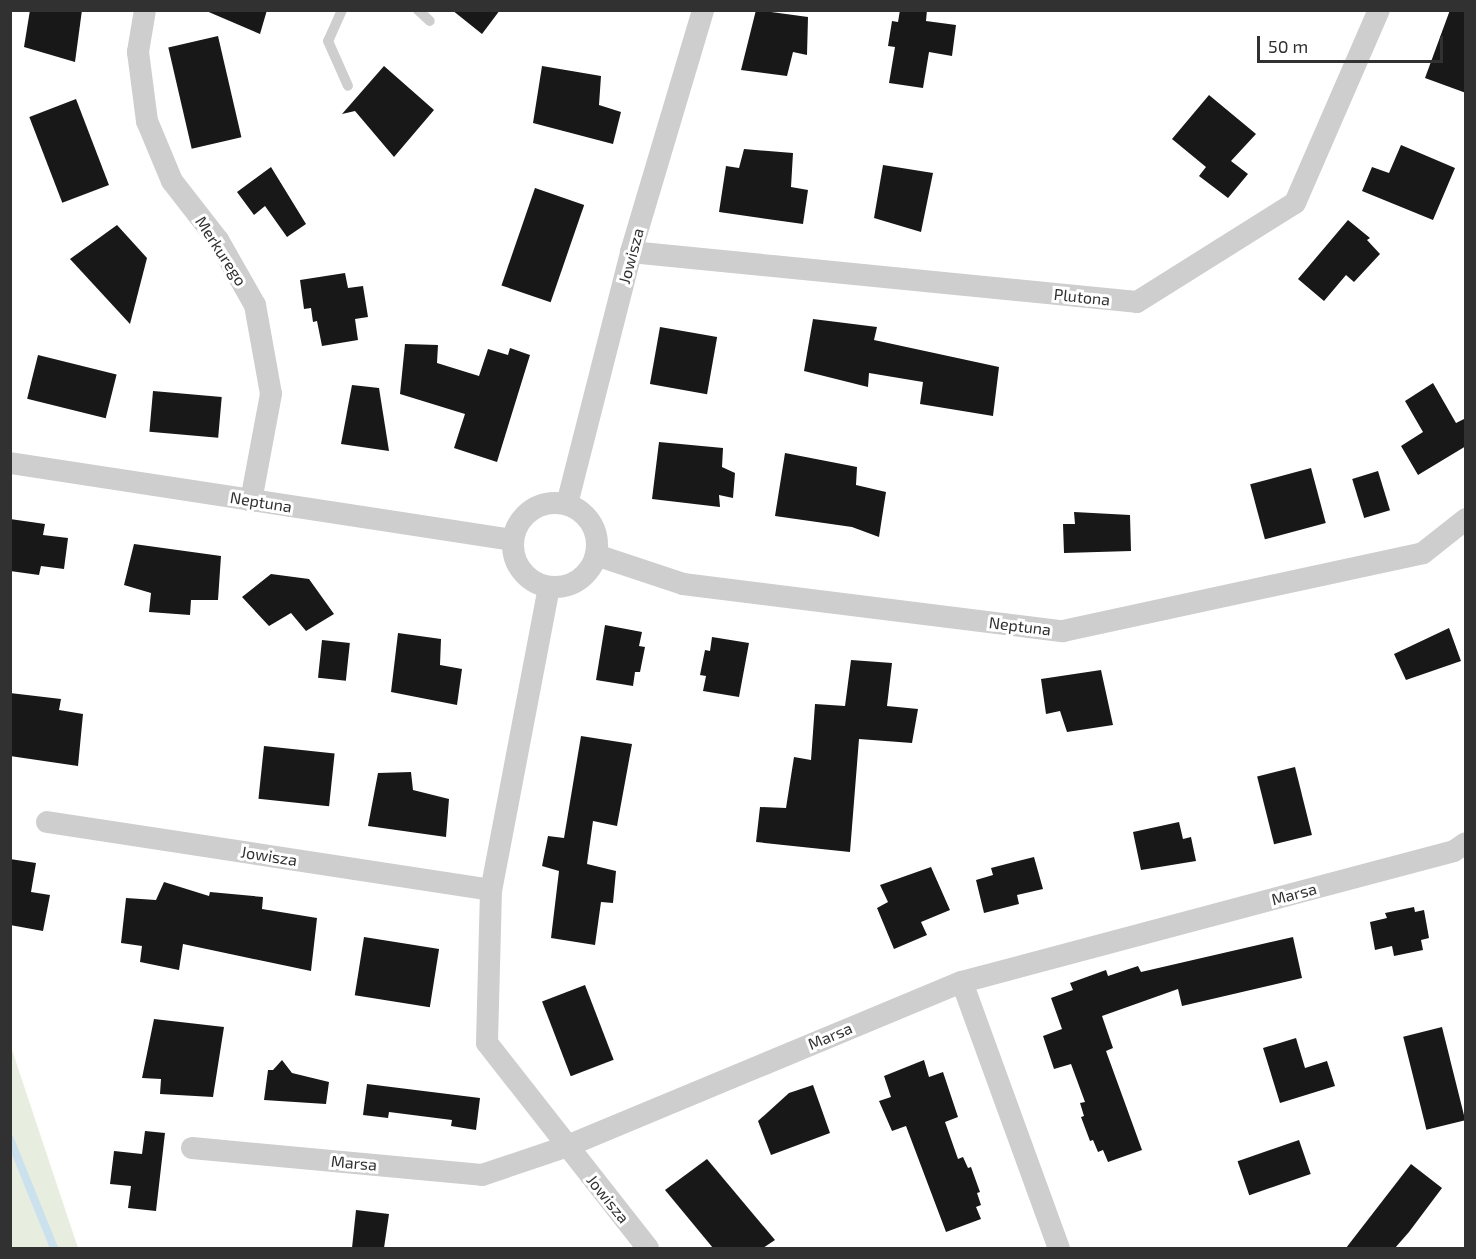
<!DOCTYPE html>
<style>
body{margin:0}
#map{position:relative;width:1476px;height:1259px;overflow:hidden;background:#fff;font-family:"Exo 2",sans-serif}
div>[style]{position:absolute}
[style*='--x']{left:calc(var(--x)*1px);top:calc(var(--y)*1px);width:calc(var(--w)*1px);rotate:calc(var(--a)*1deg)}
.green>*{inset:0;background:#e7eedf}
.stream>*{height:8px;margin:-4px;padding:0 4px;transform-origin:4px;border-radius:4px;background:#cbe1ee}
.building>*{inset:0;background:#181818;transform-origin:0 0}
.service>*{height:10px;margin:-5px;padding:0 5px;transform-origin:5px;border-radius:5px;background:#cecece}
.minor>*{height:22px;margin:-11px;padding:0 11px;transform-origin:11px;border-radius:11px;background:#cecece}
.minor>.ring{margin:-11px;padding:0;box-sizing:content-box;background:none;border:22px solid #cecece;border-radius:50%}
span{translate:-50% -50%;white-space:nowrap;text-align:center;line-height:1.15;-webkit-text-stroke:6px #fff;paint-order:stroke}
.street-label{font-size:16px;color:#313131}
.frame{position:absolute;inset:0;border:12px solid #313131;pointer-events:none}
.scale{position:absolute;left:1257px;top:36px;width:186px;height:27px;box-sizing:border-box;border:3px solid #313131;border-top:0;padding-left:8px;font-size:18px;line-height:21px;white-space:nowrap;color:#313131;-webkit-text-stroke:4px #fff;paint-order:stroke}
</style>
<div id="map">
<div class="green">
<div style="clip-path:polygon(10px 1047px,11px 1047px,78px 1248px,11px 1248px)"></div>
</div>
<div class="stream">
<div style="--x:10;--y:1139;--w:118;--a:68"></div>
</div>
<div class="building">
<div style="clip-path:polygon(30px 10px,82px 10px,75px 62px,24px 47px)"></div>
<div style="clip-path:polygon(204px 10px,267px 10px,260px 34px)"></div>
<div style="clip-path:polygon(452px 10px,500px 10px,482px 34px)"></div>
<div style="clip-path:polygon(756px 10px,808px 17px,807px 55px,793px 52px,787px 76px,741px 70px)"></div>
<div style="clip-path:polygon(900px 10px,927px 10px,926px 21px,956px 25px,952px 56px,929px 52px,923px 88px,889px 83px,895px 47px,888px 46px,892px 21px,898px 22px)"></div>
<div style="clip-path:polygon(1450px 10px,1466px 10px,1466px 93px,1425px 78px)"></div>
<div style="left:218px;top:36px;width:104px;height:51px;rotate:77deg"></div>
<div style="clip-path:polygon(384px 66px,434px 110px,394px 157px,355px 111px,342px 114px)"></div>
<div style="clip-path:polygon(542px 66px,601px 76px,599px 105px,621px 112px,613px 144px,533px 123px)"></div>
<div style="clip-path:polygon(1209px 95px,1256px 134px,1231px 161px,1248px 174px,1228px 198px,1199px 176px,1206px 167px,1172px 139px)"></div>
<div style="left:76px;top:99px;width:92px;height:50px;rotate:69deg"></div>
<div style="clip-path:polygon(1401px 145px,1455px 168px,1433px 220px,1362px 191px,1372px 167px,1389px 173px)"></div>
<div style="clip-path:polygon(744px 149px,793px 153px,791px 187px,808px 190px,803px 224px,719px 212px,726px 166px,739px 168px)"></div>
<div style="clip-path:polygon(883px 165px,933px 173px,921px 232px,874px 218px)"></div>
<div style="clip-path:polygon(271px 167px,306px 224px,287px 237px,265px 206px,254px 215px,237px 192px)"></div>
<div style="left:535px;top:188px;width:52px;height:103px;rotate:19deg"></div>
<div style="clip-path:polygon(1348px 220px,1370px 238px,1367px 240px,1380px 254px,1354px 282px,1346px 275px,1324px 301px,1298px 279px)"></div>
<div style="clip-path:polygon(117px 225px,147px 258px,130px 324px,70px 259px)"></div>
<div style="clip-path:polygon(345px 273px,348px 288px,363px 286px,368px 317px,355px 319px,358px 340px,322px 346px,317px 321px,313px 322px,311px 308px,304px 309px,300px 280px)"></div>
<div style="clip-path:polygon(813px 319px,877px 327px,874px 340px,999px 367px,993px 416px,920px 404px,923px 382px,869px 373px,868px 387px,804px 371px)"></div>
<div style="left:660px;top:327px;width:58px;height:58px;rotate:10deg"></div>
<div style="clip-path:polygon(405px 344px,438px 345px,437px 363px,479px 376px,488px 349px,508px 355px,510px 348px,530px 355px,497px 462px,454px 448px,465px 414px,400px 394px)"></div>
<div style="left:38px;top:355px;width:81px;height:45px;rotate:14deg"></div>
<div style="clip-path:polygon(1433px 383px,1456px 423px,1466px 418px,1466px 446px,1418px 475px,1401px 446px,1423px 432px,1405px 401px)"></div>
<div style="clip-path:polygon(352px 385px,379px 388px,389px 451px,341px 444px)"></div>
<div style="left:153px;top:391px;width:69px;height:41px;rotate:5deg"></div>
<div style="clip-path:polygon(659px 442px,723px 448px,722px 467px,735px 473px,733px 498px,719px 495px,720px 507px,652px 499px)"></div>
<div style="clip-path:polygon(785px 453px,857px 467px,856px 485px,886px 492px,879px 537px,852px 527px,775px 516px)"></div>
<div style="left:1311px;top:468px;width:57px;height:63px;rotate:75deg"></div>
<div style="left:1378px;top:471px;width:41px;height:27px;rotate:73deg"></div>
<div style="clip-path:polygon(1074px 512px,1130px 515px,1131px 551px,1064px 553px,1063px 524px,1075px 524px)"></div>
<div style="clip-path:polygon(10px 519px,45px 524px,43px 535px,68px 538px,64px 569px,41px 566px,39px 575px,10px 571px)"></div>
<div style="clip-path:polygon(134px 544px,221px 556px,218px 600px,191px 600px,190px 615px,149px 612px,151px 593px,124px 585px)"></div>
<div style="clip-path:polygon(271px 574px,309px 579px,334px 614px,306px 631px,291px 613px,269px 626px,242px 597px)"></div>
<div style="clip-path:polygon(605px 625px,642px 632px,639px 646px,645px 647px,640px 672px,635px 672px,633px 686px,596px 680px)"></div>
<div style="clip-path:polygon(1449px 628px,1461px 661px,1406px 680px,1394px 654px)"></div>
<div style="clip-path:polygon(398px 633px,441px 639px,440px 665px,462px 669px,457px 705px,391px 692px)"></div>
<div style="clip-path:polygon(712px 637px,749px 643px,739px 697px,703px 691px,706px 676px,700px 675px,705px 650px,710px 651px)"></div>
<div style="left:322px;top:640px;width:28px;height:38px;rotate:6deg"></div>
<div style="clip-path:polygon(851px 660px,892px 663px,887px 706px,918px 709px,912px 743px,859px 739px,850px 852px,756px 842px,760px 807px,786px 808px,794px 757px,811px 760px,815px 704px,845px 706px)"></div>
<div style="clip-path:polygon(1101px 670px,1113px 725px,1067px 732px,1060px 711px,1046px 714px,1041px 679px)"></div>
<div style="clip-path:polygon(10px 693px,61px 699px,59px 710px,83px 714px,78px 766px,10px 756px)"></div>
<div style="clip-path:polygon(581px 736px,632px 744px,617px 826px,593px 821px,587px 864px,616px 871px,613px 903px,601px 902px,595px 945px,551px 938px,559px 871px,542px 866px,548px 836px,564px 838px)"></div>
<div style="left:264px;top:746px;width:71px;height:53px;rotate:6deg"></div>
<div style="left:1295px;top:767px;width:70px;height:39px;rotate:76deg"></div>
<div style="clip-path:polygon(411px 772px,413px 790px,449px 799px,446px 837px,368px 826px,378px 773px)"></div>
<div style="clip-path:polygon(1179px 822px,1183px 839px,1191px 837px,1196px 861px,1141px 870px,1133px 832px)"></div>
<div style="clip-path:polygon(1034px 857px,1043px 889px,1017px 895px,1019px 904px,984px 913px,976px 880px,993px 875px,991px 868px)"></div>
<div style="clip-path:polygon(10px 859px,36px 863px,31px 892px,50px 895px,43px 931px,10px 925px)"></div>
<div style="clip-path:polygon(931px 867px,950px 910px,921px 922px,927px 935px,894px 949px,877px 908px,888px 902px,880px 885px)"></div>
<div style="clip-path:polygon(164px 882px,209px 896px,210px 892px,263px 897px,262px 909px,317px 918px,311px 971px,183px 944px,179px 970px,140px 962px,142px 946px,121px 943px,126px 898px,156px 900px)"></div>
<div style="clip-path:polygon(1414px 907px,1415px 912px,1424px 910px,1429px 938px,1421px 940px,1423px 950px,1394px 956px,1392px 946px,1375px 950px,1370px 922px,1387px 918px,1385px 913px)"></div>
<div style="left:364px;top:937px;width:76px;height:59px;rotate:9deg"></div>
<div style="clip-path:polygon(1293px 937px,1302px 978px,1182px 1006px,1178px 989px,1102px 1016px,1113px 1048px,1106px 1051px,1142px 1150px,1108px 1162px,1103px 1150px,1098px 1152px,1093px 1140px,1090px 1141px,1081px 1117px,1084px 1116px,1080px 1103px,1085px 1102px,1071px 1064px,1054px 1069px,1043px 1036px,1062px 1029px,1051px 998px,1073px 990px,1070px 983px,1106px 970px,1108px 976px,1138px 966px,1141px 972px)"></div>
<div style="left:585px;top:985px;width:80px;height:46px;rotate:69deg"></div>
<div style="clip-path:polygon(154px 1019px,224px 1027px,213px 1097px,160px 1094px,161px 1079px,142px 1078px)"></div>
<div style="left:1442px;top:1027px;width:96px;height:40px;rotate:76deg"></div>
<div style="clip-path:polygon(1296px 1038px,1305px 1068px,1327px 1061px,1335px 1086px,1280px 1103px,1263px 1048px)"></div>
<div style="clip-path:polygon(282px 1060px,292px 1073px,329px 1082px,326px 1104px,264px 1100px,268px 1070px,273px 1070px)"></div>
<div style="clip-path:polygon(924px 1060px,929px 1077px,943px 1072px,958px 1117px,945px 1122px,958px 1159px,963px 1157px,968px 1168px,971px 1167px,980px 1192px,977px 1193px,981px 1205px,976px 1207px,981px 1219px,946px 1232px,906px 1126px,892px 1131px,879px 1101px,891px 1097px,884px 1076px)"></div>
<div style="clip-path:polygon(367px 1084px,480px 1098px,476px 1130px,451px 1126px,452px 1120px,389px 1112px,388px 1118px,363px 1115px)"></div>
<div style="clip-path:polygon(813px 1085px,830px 1133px,771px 1155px,758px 1121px,789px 1093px)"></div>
<div style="clip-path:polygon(145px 1131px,165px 1133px,156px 1211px,128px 1208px,131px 1186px,110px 1184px,114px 1151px,142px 1154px)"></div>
<div style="left:1299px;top:1140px;width:36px;height:65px;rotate:71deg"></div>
<div style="clip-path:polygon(707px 1159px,775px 1240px,763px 1248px,713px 1248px,665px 1190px)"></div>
<div style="clip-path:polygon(1411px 1164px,1442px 1188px,1409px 1232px,1395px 1248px,1346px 1248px)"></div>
<div style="clip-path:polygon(356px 1210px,389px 1214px,384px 1248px,352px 1248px)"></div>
</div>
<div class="service">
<div style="--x:342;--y:10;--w:34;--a:114"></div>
<div style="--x:328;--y:41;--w:49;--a:66"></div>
<div style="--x:418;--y:10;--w:16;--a:43"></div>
</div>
<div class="minor">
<div style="--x:145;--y:10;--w:43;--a:99.5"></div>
<div style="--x:138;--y:52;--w:70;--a:82.6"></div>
<div style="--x:147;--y:121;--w:65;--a:67.4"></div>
<div style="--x:172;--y:181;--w:75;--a:52.1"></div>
<div style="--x:218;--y:240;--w:75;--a:60.4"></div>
<div style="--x:255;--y:305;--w:90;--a:79.8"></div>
<div style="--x:271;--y:394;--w:109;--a:100.6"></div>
<div style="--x:631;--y:252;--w:508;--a:5.64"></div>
<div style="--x:1137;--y:302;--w:186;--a:-32.1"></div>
<div style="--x:1295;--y:203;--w:210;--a:-66.5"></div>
<div style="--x:10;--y:463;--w:509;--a:8.7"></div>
<div class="ring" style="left:513px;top:503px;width:62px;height:62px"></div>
<div style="--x:567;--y:504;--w:260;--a:-75.7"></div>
<div style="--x:631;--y:252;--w:252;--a:-73.4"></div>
<div style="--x:596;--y:555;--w:92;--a:18.4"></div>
<div style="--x:683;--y:584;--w:383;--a:7.1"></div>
<div style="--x:1063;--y:631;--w:368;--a:-12.2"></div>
<div style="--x:1423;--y:553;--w:55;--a:-38.3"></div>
<div style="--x:549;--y:587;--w:309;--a:100.8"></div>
<div style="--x:491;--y:890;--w:153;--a:91.5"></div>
<div style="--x:487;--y:1043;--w:261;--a:51.9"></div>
<div style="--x:47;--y:822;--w:449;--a:8.7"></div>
<div style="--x:962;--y:982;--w:283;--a:70"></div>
<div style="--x:192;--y:1148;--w:291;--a:5.3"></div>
<div style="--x:482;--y:1175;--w:88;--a:-18.6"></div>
<div style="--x:565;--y:1147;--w:430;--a:-22.6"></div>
<div style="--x:962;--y:982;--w:509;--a:-14.91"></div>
<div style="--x:1454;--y:851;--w:14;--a:-34"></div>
</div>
<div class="street-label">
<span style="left:221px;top:251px;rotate:57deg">Merkurego</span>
<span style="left:631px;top:256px;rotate:-75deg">Jowisza</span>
<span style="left:1082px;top:297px;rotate:6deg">Plutona</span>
<span style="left:261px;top:502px;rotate:9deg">Neptuna</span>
<span style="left:1020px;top:626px;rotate:7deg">Neptuna</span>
<span style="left:269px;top:856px;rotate:9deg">Jowisza</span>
<span style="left:1294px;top:894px;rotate:-15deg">Marsa</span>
<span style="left:830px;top:1036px;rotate:-23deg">Marsa</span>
<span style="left:354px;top:1163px;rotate:5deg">Marsa</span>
<span style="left:608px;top:1199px;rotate:51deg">Jowisza</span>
</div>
<div class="frame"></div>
<div class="scale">50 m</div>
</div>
